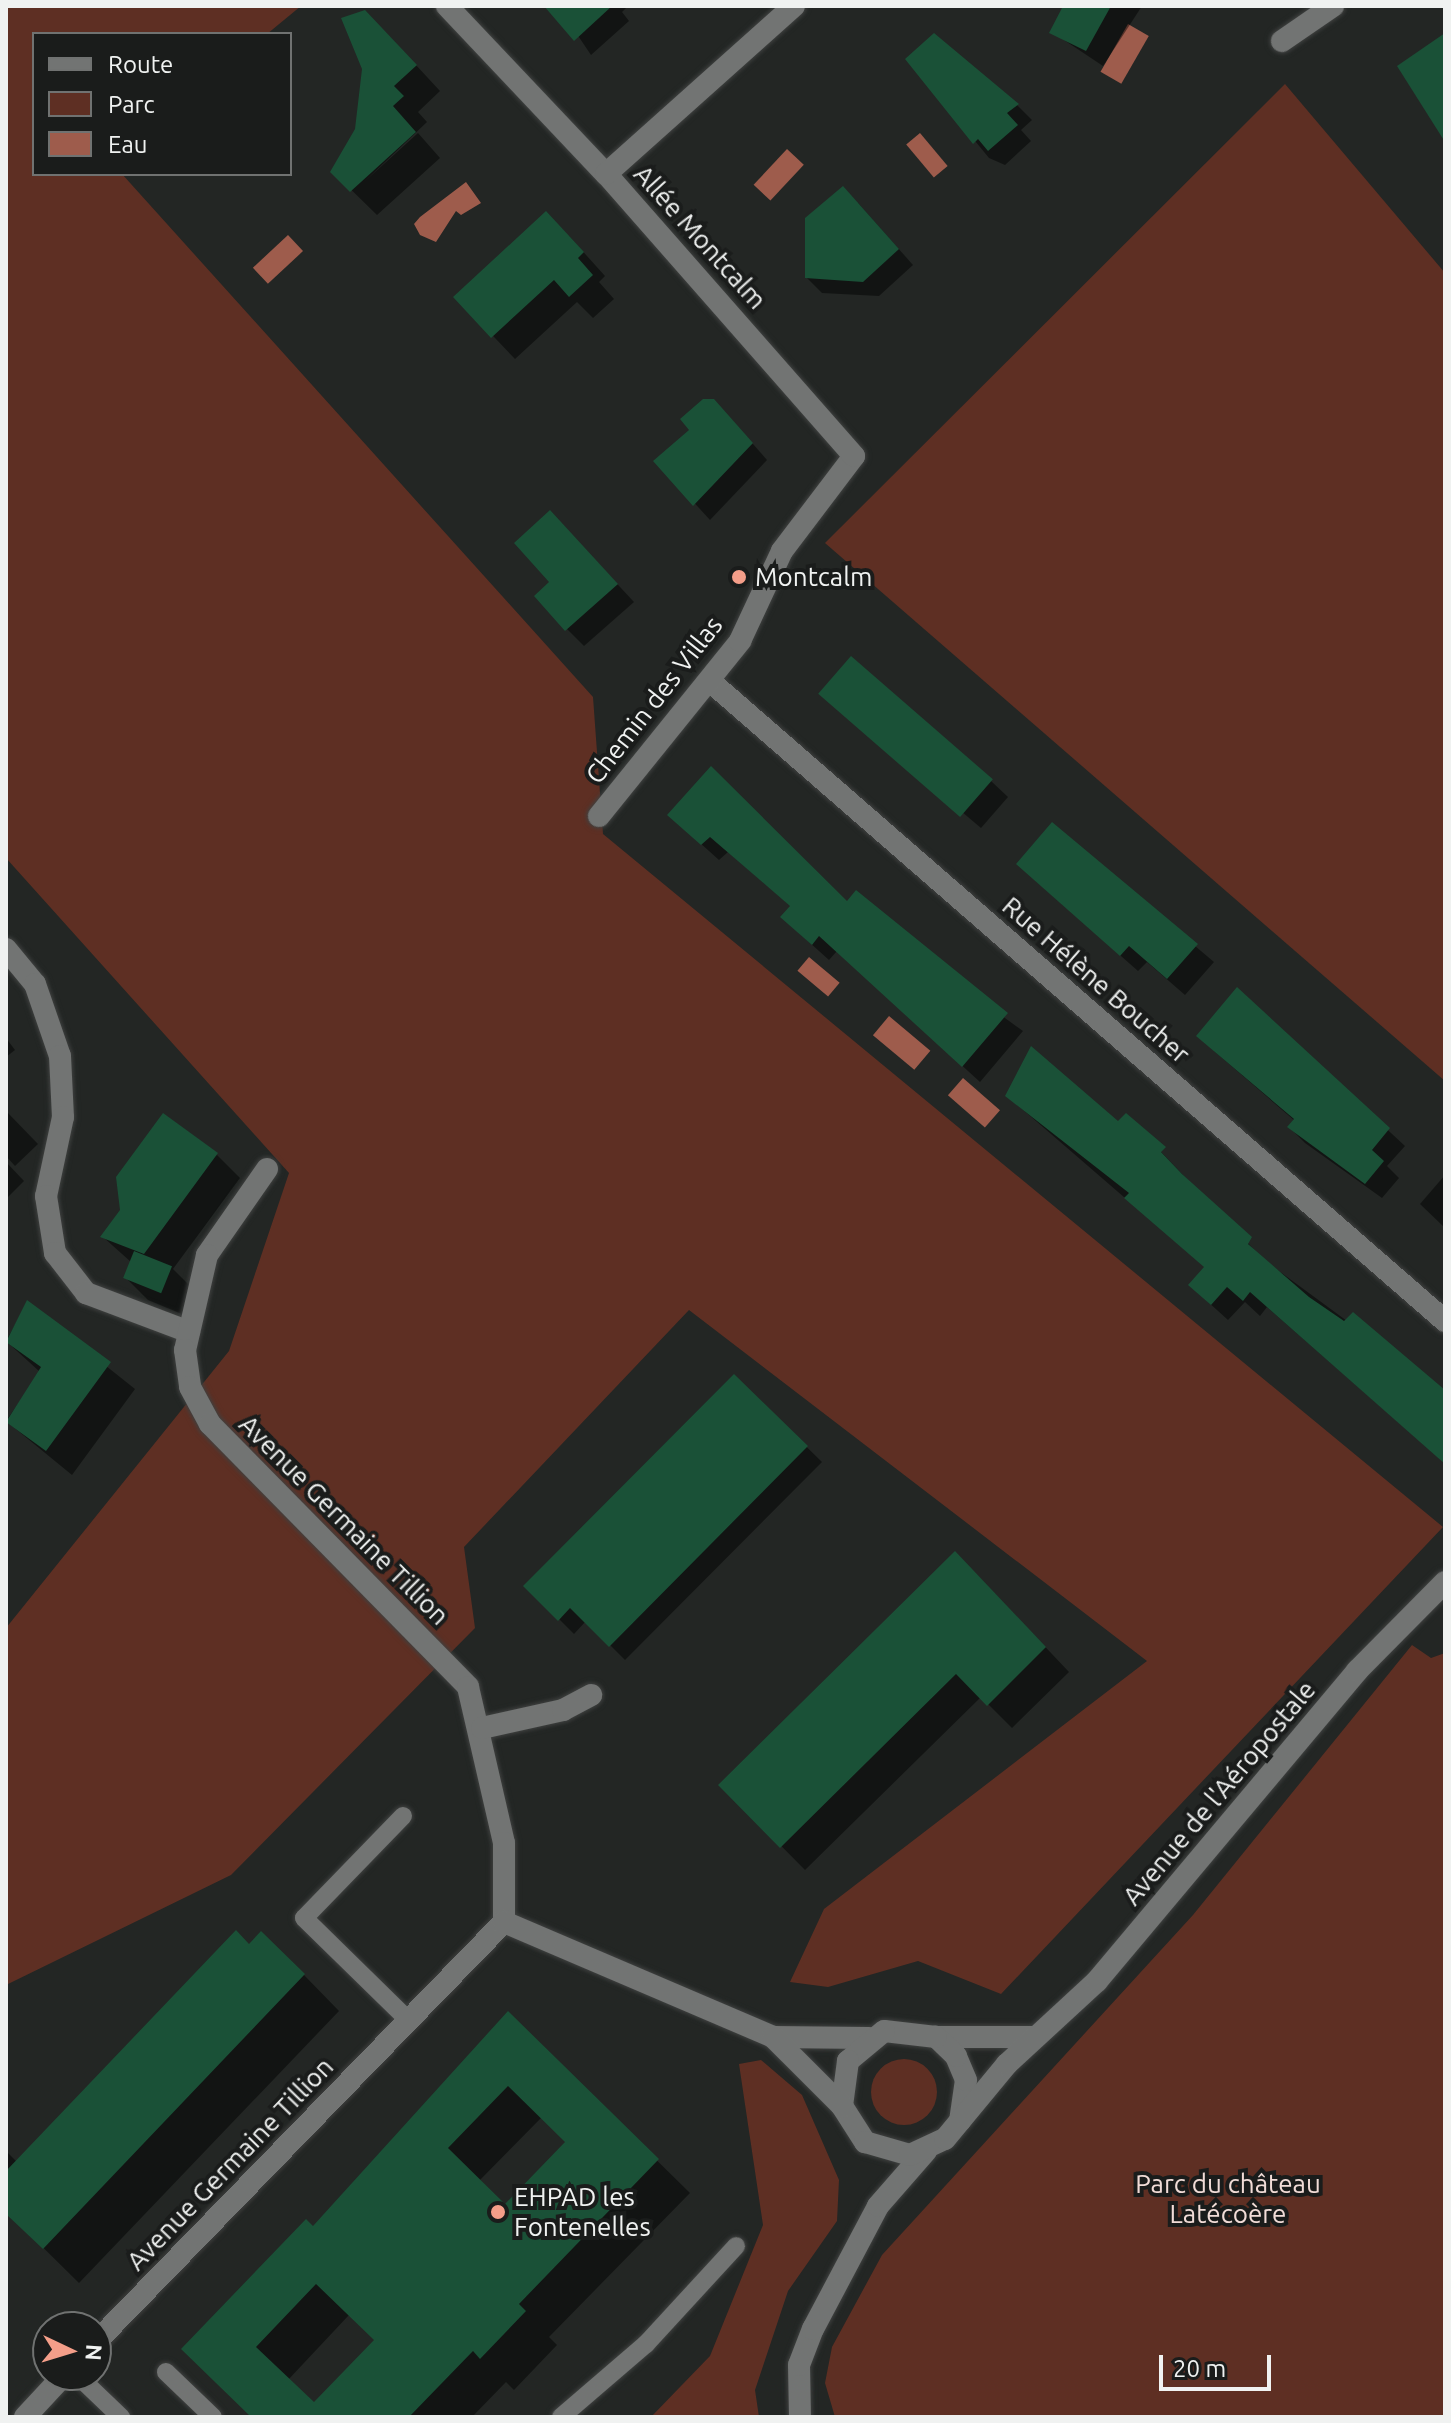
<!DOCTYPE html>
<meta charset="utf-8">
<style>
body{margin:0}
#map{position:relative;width:1451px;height:2423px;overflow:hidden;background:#232624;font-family:Ubuntu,sans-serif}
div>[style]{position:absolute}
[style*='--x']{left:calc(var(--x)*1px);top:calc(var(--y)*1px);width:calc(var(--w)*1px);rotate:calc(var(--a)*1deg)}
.green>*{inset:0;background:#5e2f23}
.round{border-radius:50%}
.water>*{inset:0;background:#9e5c4c;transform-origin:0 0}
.shadow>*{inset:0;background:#0007}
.building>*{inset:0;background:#1a5137;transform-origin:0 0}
.roads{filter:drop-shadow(0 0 2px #3f4140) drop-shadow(0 0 2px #3f4140)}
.service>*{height:18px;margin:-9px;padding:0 9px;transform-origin:9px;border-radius:9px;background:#727473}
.minor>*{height:22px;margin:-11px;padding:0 11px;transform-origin:11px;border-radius:11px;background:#727473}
.tertiary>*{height:22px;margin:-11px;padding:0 11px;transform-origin:11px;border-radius:11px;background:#727473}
.dots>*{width:22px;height:22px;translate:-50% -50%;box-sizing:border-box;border:4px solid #1a1c1b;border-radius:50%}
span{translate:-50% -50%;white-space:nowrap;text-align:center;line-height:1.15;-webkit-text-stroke:8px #1a1c1b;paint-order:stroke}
.street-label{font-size:26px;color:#f0f2f1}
.poi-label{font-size:26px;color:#f0f2f1}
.left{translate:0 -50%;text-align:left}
.park-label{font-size:26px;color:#f1dcd7}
.frame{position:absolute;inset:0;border:8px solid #f0f2f1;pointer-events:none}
.legend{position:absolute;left:32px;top:32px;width:260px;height:144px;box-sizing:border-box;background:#1a1c1b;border:2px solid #707271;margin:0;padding:10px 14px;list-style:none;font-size:24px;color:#f0f2f1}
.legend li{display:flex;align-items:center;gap:16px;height:40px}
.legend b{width:40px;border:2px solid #707271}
.north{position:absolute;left:32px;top:2311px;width:80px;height:80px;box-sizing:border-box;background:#1a1c1b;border:2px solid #707271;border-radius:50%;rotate:94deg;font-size:22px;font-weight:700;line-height:32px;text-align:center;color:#f0f2f1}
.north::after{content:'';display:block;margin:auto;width:28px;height:36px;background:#f49e89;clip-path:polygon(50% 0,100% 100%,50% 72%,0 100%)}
.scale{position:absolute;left:1159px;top:2355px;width:112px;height:36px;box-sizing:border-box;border:4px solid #f0f2f1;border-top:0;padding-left:10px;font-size:24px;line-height:28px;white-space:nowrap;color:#f0f2f1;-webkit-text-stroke:6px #1a1c1b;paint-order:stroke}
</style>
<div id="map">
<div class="green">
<div style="clip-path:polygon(6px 6px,301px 6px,267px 34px,34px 34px,34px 174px,122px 174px,593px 697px,603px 834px,1443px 1527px,1001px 1994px,918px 1961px,828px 1987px,790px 1982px,824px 1909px,1147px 1661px,689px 1310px,464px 1547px,475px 1628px,231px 1875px,6px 1985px,6px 1628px,229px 1351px,289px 1173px,6px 858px)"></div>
<div style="clip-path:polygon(1285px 84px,1445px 273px,1445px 1081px,825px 543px)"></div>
<div style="clip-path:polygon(1412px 1645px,1431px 1658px,1445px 1653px,1445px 2417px,835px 2417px,825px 2383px,832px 2347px,882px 2255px,1193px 1915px)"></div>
<div class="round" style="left:871px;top:2059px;width:66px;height:66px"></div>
<div style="clip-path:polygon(761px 2060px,802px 2095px,839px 2180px,837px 2221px,788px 2291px,755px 2390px,759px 2417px,651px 2417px,710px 2356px,763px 2225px,739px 2064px)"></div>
</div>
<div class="water">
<div style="left:1128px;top:24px;width:24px;height:55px;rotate:30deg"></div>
<div style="left:920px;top:133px;width:43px;height:18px;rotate:50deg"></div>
<div style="left:787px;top:149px;width:23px;height:49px;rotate:43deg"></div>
<div style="clip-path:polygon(466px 182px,481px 203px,461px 215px,456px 211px,436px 242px,420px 235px,414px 224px,420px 217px)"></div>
<div style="left:288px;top:235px;width:22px;height:48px;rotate:47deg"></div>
<div style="left:809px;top:957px;width:40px;height:18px;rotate:40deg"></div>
<div style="left:889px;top:1016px;width:54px;height:25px;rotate:40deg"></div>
<div style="left:963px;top:1078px;width:49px;height:23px;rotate:41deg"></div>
</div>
<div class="shadow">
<div style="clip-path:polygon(558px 6px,628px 6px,622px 12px,629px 21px,591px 55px)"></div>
<div style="clip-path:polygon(1067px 6px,1142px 6px,1103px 66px,1052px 32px)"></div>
<div style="clip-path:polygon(390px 37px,440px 91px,418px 112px,427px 122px,364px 182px,418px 133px,440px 158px,377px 215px,332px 171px,357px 129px)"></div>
<div style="clip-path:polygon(908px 59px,1017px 105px,1032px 120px,1021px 130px,1031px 141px,1005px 165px,989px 158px)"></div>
<div style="clip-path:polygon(858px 203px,913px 265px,879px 296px,822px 293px,807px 278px)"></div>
<div style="clip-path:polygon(569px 236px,605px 276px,599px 282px,614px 299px,593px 318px,577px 302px,515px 359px,456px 297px)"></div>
<div style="clip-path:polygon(730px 418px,767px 460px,710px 520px,656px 461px,691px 430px)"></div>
<div style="clip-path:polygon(567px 530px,634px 602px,584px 646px,567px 629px,551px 582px)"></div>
<div style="clip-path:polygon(820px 692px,991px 781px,1008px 797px,981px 828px)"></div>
<div style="clip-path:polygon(669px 815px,847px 904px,1023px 1031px,980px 1082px,837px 951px,829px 960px,799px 933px,792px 907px,728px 852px,719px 860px)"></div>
<div style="clip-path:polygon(1052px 825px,1214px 962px,1185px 995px,1147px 962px,1138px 971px,1036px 881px)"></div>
<div style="clip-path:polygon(1237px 990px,1405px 1146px,1387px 1166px,1399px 1178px,1382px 1198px,1305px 1143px,1289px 1127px,1295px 1121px,1214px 1051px)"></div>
<div style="clip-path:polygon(6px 1038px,15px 1050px,6px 1057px)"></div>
<div style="clip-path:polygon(1007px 1096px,1118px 1124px,1126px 1115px,1264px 1260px,1445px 1393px,1445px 1463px,1267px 1307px,1260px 1316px,1245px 1302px,1228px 1320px,1207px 1301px,1206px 1268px)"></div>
<div style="clip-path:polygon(6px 1111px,38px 1144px,15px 1166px,6px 1156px)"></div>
<div style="clip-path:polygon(217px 1155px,240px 1178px,173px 1269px,194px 1290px,184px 1315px,148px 1300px,125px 1277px,131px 1262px,103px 1237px,122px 1211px)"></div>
<div style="clip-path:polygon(6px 1162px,24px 1181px,6px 1199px)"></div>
<div style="clip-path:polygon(1445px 1175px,1445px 1228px,1420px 1204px)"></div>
<div style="clip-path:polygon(27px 1303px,135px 1389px,72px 1475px,6px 1421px,40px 1372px,6px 1341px)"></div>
<div style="clip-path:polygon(734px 1376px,822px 1462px,625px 1660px,586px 1621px,574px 1634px,526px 1586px)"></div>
<div style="clip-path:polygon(979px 1577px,1069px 1672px,1012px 1728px,981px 1697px,805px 1870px,721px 1785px)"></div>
<div style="clip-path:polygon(249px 1947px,304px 1975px,339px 2011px,79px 2283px,6px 2211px,6px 2151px,17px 2162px)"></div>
<div style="clip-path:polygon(evenodd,508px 2014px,690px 2193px,549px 2337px,557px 2345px,514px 2390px,506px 2382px,472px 2417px,253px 2417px,184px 2348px,313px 2229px,508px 2014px,542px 2117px,568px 2143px,505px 2207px,479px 2181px,542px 2117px,508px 2014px,349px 2315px,376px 2341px,314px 2405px,288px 2380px,349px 2315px)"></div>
</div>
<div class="building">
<div style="clip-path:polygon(544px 6px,612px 6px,574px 41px)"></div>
<div style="clip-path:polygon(1063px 6px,1111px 6px,1086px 51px,1049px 33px)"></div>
<div style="clip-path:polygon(365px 10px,417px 65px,394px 86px,404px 96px,393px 106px,416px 132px,350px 192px,330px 172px,355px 129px,362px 69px,341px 18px)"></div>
<div style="clip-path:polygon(934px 33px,1019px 104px,1007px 113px,1018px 125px,988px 151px,978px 139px,973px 144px,905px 59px)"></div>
<div style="clip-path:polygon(1445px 33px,1445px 142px,1397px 66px)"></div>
<div style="clip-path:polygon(843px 186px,899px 249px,863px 282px,805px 278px,805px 218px)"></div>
<div style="clip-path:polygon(546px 211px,584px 252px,578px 258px,593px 275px,569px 297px,554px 280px,491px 338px,453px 297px)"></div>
<div style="clip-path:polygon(703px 399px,714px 399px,753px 443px,693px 506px,653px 461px,689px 430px,680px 419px)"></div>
<div style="clip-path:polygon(550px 510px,618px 584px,565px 631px,534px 596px,549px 582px,514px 543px)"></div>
<div style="left:851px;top:656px;width:188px;height:50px;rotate:41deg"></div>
<div style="clip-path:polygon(711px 766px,847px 901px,856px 890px,1008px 1013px,962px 1067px,819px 936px,812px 945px,780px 917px,790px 906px,710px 837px,701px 845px,667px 815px)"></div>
<div style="clip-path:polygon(1052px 822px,1198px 944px,1167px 979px,1129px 946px,1120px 956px,1016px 864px)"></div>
<div style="clip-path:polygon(1237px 987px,1390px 1128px,1372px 1150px,1384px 1161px,1365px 1184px,1287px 1127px,1294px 1119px,1196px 1036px)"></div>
<div style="clip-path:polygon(1031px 1046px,1118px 1121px,1126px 1113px,1166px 1147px,1161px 1152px,1182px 1174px,1252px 1237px,1248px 1244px,1309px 1297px,1344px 1321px,1353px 1312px,1445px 1390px,1445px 1464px,1250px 1292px,1243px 1301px,1227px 1287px,1211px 1305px,1188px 1285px,1204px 1267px,1124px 1198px,1129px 1193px,1005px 1096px)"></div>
<div style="clip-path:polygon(163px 1113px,218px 1153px,144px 1254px,100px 1237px,120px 1210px,116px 1177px)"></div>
<div style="left:134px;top:1251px;width:41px;height:29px;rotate:22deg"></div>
<div style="clip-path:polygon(27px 1300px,111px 1362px,46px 1451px,6px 1422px,41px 1367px,6px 1342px)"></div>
<div style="clip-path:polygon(734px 1374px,808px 1446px,609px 1647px,570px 1608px,558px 1621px,523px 1586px)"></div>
<div style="clip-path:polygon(955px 1551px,1046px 1647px,987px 1706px,956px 1674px,780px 1848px,718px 1785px)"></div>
<div style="clip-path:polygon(236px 1930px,249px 1944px,261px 1931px,305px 1974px,43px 2249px,6px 2214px,6px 2171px)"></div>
<div style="clip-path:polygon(evenodd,508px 2011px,659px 2159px,519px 2304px,526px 2311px,480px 2359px,473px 2351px,409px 2417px,251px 2417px,181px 2349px,306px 2219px,313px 2226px,508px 2011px,508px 2086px,565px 2142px,505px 2204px,448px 2148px,508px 2086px,508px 2011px,316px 2284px,374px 2340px,314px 2402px,256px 2347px,316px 2284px)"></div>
</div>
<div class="roads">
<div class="service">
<div style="--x:403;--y:1816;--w:142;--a:134.1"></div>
<div style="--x:304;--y:1918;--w:146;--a:44.4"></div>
<div style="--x:166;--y:2372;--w:65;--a:43.8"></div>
<div style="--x:77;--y:2375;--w:61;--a:43.7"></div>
<div style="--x:561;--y:2417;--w:112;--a:-40.7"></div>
<div style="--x:646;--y:2344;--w:133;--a:-47.4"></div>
</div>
<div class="minor">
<div style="--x:447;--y:6;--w:231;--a:46.6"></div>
<div style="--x:1282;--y:41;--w:62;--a:-34.5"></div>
<div style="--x:711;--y:682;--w:973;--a:41.04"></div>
<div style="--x:599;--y:816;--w:225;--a:-51.1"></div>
<div style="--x:740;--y:641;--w:99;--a:-65"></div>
<div style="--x:782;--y:551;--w:119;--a:-52.8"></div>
<div style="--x:854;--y:456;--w:376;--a:-131.3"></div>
<div style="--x:606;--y:174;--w:252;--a:-41.8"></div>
<div style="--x:6;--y:949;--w:45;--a:50.4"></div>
<div style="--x:35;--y:984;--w:76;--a:70.9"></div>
<div style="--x:60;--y:1056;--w:61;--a:87.2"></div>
<div style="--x:63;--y:1117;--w:81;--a:102.1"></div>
<div style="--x:46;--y:1196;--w:58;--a:81"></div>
<div style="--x:55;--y:1253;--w:51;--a:52.2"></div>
<div style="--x:86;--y:1293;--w:110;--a:20.7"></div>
<div style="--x:267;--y:1169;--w:105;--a:124.9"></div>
<div style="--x:207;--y:1255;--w:98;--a:103"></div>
<div style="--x:185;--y:1350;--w:37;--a:82"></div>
<div style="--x:190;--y:1387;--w:42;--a:61.6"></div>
<div style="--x:210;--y:1424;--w:368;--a:45.5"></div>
<div style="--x:468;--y:1687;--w:160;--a:77"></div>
<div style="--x:504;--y:1843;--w:79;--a:90"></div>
<div style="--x:482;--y:1728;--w:83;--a:-12.5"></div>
<div style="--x:563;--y:1710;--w:32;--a:-28"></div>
<div style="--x:800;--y:2417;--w:52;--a:-91.1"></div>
<div style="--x:799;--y:2365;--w:39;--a:-69"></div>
<div style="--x:813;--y:2329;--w:139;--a:-62.1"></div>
<div style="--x:878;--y:2206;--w:73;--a:-48.9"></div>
</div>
<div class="tertiary">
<div style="--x:773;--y:2037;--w:96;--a:0.6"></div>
<div style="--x:936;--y:2037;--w:98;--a:0"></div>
<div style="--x:960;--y:2121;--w:41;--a:-81.7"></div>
<div style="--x:966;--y:2080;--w:26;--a:-113"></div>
<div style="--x:956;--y:2056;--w:28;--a:-136"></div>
<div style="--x:936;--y:2037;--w:52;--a:-173.4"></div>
<div style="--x:884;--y:2031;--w:47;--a:140.2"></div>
<div style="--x:848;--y:2061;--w:45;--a:97.6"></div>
<div style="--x:842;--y:2106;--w:43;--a:57.4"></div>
<div style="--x:865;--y:2142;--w:47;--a:16.1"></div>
<div style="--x:910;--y:2155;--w:38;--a:-25"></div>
<div style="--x:945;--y:2139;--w:97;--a:-50.4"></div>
<div style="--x:1007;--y:2064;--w:122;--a:-42.7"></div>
<div style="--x:1097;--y:1981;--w:405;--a:-50"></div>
<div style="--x:1357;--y:1671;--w:125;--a:-45.3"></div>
<div style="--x:96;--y:2342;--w:586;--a:-45.83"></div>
<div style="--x:504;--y:1922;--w:293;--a:23.1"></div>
<div style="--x:773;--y:2037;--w:98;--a:45"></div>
<div style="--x:25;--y:2417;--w:57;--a:-47.1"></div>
</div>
</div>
<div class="dots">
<div style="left:739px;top:577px;background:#f49e89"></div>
<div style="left:498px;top:2212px;background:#f49e89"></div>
</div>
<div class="street-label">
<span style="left:700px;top:237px;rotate:48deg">Allée Montcalm</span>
<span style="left:654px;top:700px;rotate:-52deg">Chemin des Villas</span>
<span style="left:1096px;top:980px;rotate:41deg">Rue Hélène Boucher</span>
<span style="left:344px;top:1520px;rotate:45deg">Avenue Germaine Tillion</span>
<span style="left:1219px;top:1793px;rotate:-50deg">Avenue de l'Aéropostale</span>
<span style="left:230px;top:2164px;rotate:-46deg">Avenue Germaine Tillion</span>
</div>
<div class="poi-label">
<span class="left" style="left:755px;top:577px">Montcalm</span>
<span class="left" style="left:514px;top:2212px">EHPAD les<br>Fontenelles</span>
</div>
<div class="park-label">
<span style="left:1228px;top:2199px">Parc du château<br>Latécoère</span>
</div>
<div class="frame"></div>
<ul class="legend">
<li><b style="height:10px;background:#727473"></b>Route</li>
<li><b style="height:22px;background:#5e2f23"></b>Parc</li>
<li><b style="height:22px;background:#9e5c4c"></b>Eau</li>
</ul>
<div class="north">N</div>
<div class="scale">20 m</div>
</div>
